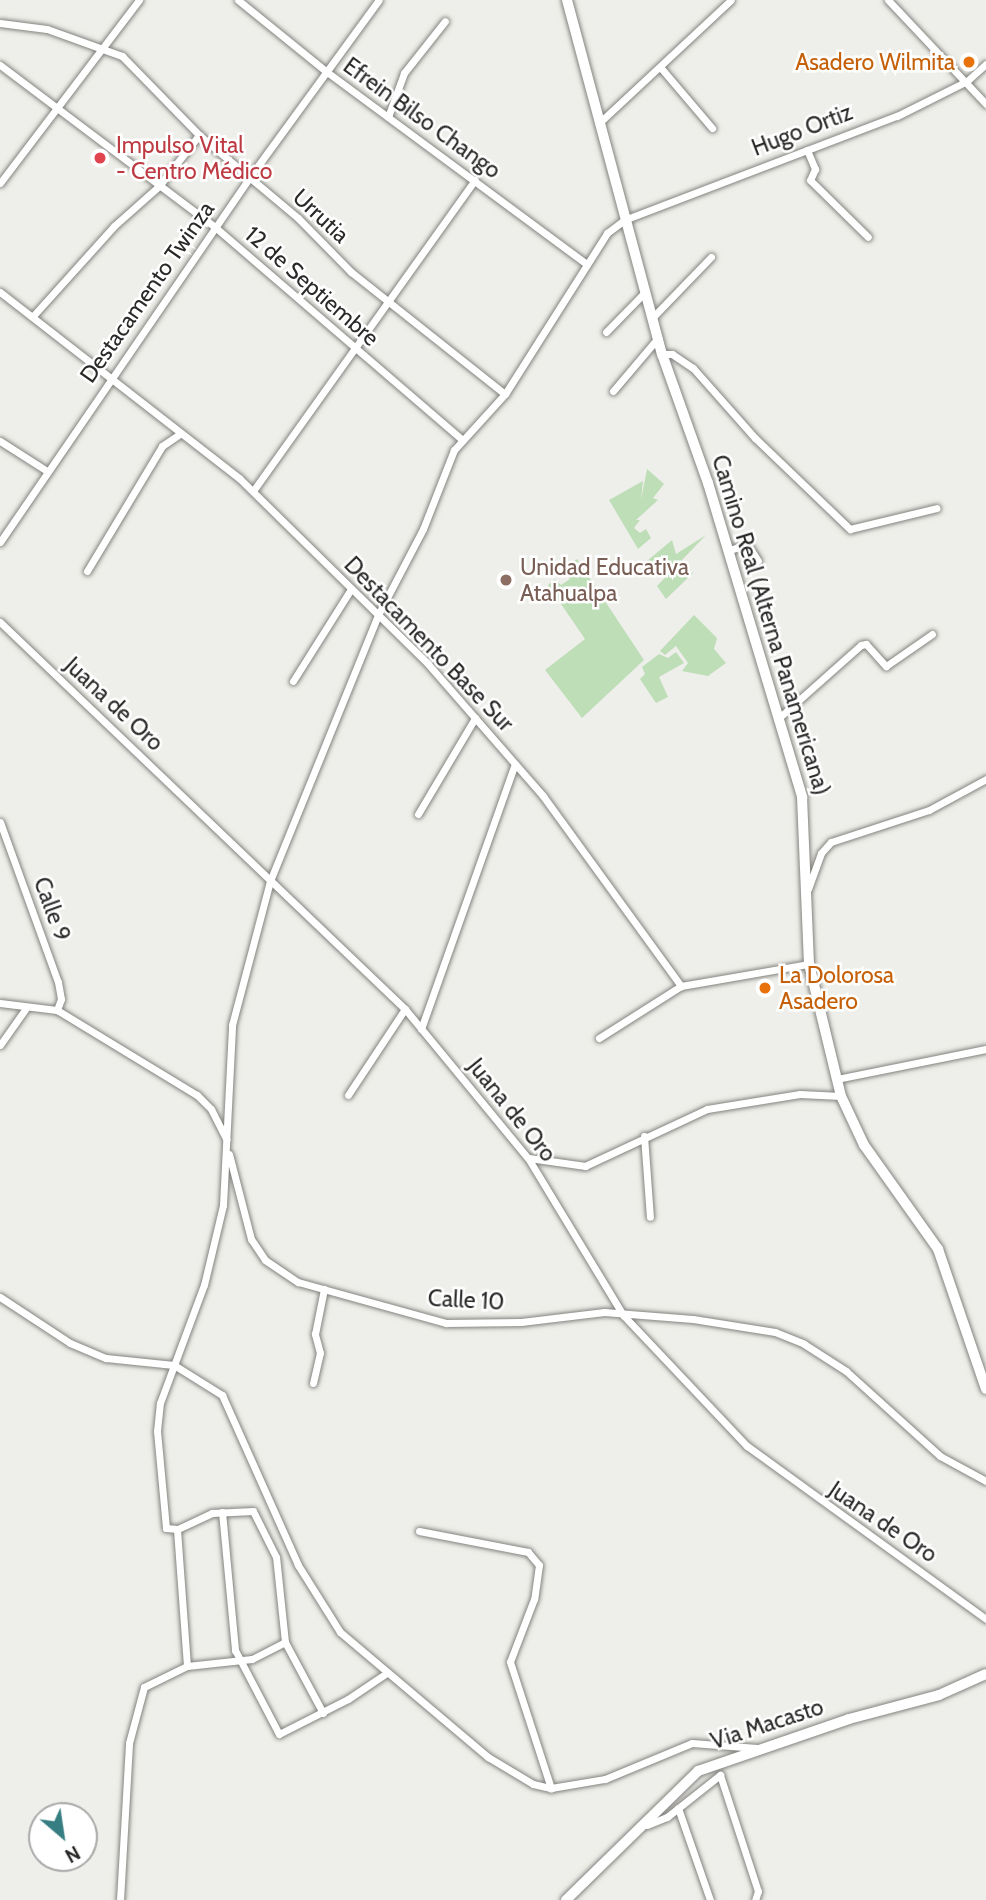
<!DOCTYPE html>
<meta charset="utf-8">
<style>
body{margin:0}
#map{position:relative;width:986px;height:1900px;overflow:hidden;background:#eeeeea;font-family:Cabin,sans-serif}
div>[style]{position:absolute}
[style*='--x']{left:calc(var(--x)*1px);top:calc(var(--y)*1px);width:calc(var(--w)*1px);rotate:calc(var(--a)*1deg)}
.green>*{inset:0;background:#bedeb7}
.roads{filter:drop-shadow(0 0 2px #84837f) drop-shadow(0 0 2px #84837f)}
.street>*{height:7px;margin:-3.5px;padding:0 3.5px;transform-origin:3.5px;border-radius:3.5px;background:#fff}
.secondary>*{height:10px;margin:-5px;padding:0 5px;transform-origin:5px;border-radius:5px;background:#fff}
.dots>*{width:19px;height:19px;translate:-50% -50%;box-sizing:border-box;border:4px solid #fff;border-radius:50%}
span{translate:-50% -50%;white-space:nowrap;text-align:center;line-height:1.15;-webkit-text-stroke:5px #fff;paint-order:stroke}
.food-label{font-size:23px;color:#c56008}
.right{translate:-100% -50%;text-align:right}
.left{translate:0 -50%;text-align:left}
.street-label{font-size:23px;color:#2a2928}
.health-label{font-size:23px;color:#be3a42}
.education-label{font-size:23px;color:#785e54}
.north{position:absolute;left:28px;top:1802px;width:70px;height:70px;box-sizing:border-box;background:#fff;border:2px solid #aaa9a9;border-radius:50%;rotate:151deg;font-size:19px;font-weight:700;line-height:28px;text-align:center;color:#2a2928}
.north::after{content:'';display:block;margin:auto;width:24px;height:32px;background:#367e82;clip-path:polygon(50% 0,100% 100%,50% 72%,0 100%)}
</style>
<div id="map">
<div class="green">
<div style="clip-path:polygon(647px 469px,664px 484px,653px 498px,658px 500px,636px 520px,640px 520px,634px 528px,640px 533px,646px 529px,651px 538px,638px 549px,609px 500px,643px 481px,641px 500px)"></div>
<div style="clip-path:polygon(706px 535px,682px 560px,693px 573px,666px 599px,657px 586px,682px 560px,662px 578px,647px 561px,672px 540px,676px 554px)"></div>
<div style="clip-path:polygon(577px 559px,644px 660px,582px 718px,545px 670px,585px 639px,548px 585px,555px 579px,561px 585px,570px 579px,564px 569px)"></div>
<div style="clip-path:polygon(694px 615px,717px 638px,714px 649px,726px 663px,708px 676px,682px 671px,688px 663px,676px 646px,665px 655px,660px 651px)"></div>
<div style="clip-path:polygon(676px 652px,684px 663px,659px 677px,668px 697px,656px 703px,640px 679px,645px 674px,642px 667px,659px 654px,668px 658px)"></div>
</div>
<div class="roads">
<div class="street">
<div style="--x:238;--y:0;--w:114;--a:39"></div>
<div style="--x:327;--y:72;--w:321;--a:36.5"></div>
<div style="--x:888;--y:0;--w:143;--a:46.7"></div>
<div style="--x:0;--y:23;--w:47;--a:7.3"></div>
<div style="--x:47;--y:29;--w:80;--a:19.8"></div>
<div style="--x:122;--y:56;--w:110;--a:45.7"></div>
<div style="--x:199;--y:135;--w:129;--a:40"></div>
<div style="--x:298;--y:218;--w:76;--a:45.5"></div>
<div style="--x:351;--y:272;--w:196;--a:38.4"></div>
<div style="--x:0;--y:65;--w:271;--a:37"></div>
<div style="--x:216;--y:228;--w:323;--a:40.7"></div>
<div style="--x:661;--y:68;--w:79;--a:49.6"></div>
<div style="--x:388;--y:117;--w:47;--a:-70"></div>
<div style="--x:404;--y:73;--w:66;--a:-51.7"></div>
<div style="--x:599;--y:123;--w:180;--a:-43"></div>
<div style="--x:807;--y:150;--w:21;--a:67"></div>
<div style="--x:815;--y:169;--w:12;--a:114"></div>
<div style="--x:810;--y:180;--w:81;--a:44.5"></div>
<div style="--x:0;--y:183;--w:230;--a:-52.8"></div>
<div style="--x:0;--y:292;--w:303;--a:37.9"></div>
<div style="--x:239;--y:478;--w:265;--a:44.5"></div>
<div style="--x:428;--y:664;--w:175;--a:48.9"></div>
<div style="--x:543;--y:796;--w:235;--a:54"></div>
<div style="--x:681;--y:986;--w:130;--a:-9.8"></div>
<div style="--x:33;--y:316;--w:121;--a:-48"></div>
<div style="--x:114;--y:226;--w:60;--a:-41.6"></div>
<div style="--x:159;--y:186;--w:65;--a:-51.9"></div>
<div style="--x:652;--y:318;--w:85;--a:-46"></div>
<div style="--x:606;--y:332;--w:56;--a:-45.7"></div>
<div style="--x:662;--y:354;--w:10;--a:0"></div>
<div style="--x:672;--y:354;--w:25;--a:34"></div>
<div style="--x:693;--y:368;--w:94;--a:48.5"></div>
<div style="--x:755;--y:438;--w:132;--a:43.8"></div>
<div style="--x:850;--y:529;--w:89;--a:-13.6"></div>
<div style="--x:613;--y:391;--w:70;--a:-49.7"></div>
<div style="--x:0;--y:441;--w:56;--a:32.6"></div>
<div style="--x:253;--y:491;--w:382;--a:-54.5"></div>
<div style="--x:0;--y:542;--w:441;--a:-55.6"></div>
<div style="--x:249;--y:178;--w:220;--a:-53.9"></div>
<div style="--x:727;--y:551;--w:21;--a:-19"></div>
<div style="--x:747;--y:544;--w:20;--a:57"></div>
<div style="--x:87;--y:571;--w:146;--a:-59"></div>
<div style="--x:162;--y:446;--w:22;--a:-34"></div>
<div style="--x:0;--y:622;--w:560;--a:43.7"></div>
<div style="--x:405;--y:1009;--w:193;--a:50.5"></div>
<div style="--x:528;--y:1158;--w:184;--a:58.8"></div>
<div style="--x:623;--y:1315;--w:180;--a:46.6"></div>
<div style="--x:747;--y:1446;--w:295;--a:35.9"></div>
<div style="--x:293;--y:681;--w:109;--a:-57.8"></div>
<div style="--x:781;--y:716;--w:107;--a:-41.6"></div>
<div style="--x:861;--y:645;--w:5;--a:-11"></div>
<div style="--x:866;--y:644;--w:30;--a:48"></div>
<div style="--x:886;--y:666;--w:56;--a:-34.8"></div>
<div style="--x:418;--y:814;--w:112;--a:-59.3"></div>
<div style="--x:0;--y:822;--w:170;--a:70.1"></div>
<div style="--x:58;--y:982;--w:17;--a:80"></div>
<div style="--x:61;--y:999;--w:12;--a:110"></div>
<div style="--x:808;--y:889;--w:38;--a:-70"></div>
<div style="--x:821;--y:853;--w:15;--a:-48"></div>
<div style="--x:831;--y:842;--w:103;--a:-18.1"></div>
<div style="--x:929;--y:810;--w:65;--a:-28.5"></div>
<div style="--x:0;--y:1003;--w:57;--a:7"></div>
<div style="--x:57;--y:1010;--w:164;--a:31.3"></div>
<div style="--x:197;--y:1095;--w:20;--a:45"></div>
<div style="--x:211;--y:1109;--w:34;--a:63"></div>
<div style="--x:421;--y:1029;--w:281;--a:-70.5"></div>
<div style="--x:599;--y:1038;--w:97;--a:-32.4"></div>
<div style="--x:0;--y:1045;--w:45;--a:-54.9"></div>
<div style="--x:837;--y:1079;--w:152;--a:-11.4"></div>
<div style="--x:348;--y:1095;--w:103;--a:-56.5"></div>
<div style="--x:644;--y:1136;--w:81;--a:85.8"></div>
<div style="--x:229;--y:1154;--w:88;--a:75.5"></div>
<div style="--x:251;--y:1239;--w:25;--a:56"></div>
<div style="--x:265;--y:1260;--w:40;--a:34"></div>
<div style="--x:298;--y:1282;--w:154;--a:15.5"></div>
<div style="--x:446;--y:1323;--w:75;--a:-0.8"></div>
<div style="--x:521;--y:1322;--w:84;--a:-6.9"></div>
<div style="--x:604;--y:1312;--w:89;--a:4.5"></div>
<div style="--x:693;--y:1319;--w:83;--a:9"></div>
<div style="--x:775;--y:1332;--w:31;--a:22"></div>
<div style="--x:804;--y:1344;--w:50;--a:32.7"></div>
<div style="--x:846;--y:1371;--w:127;--a:42.1"></div>
<div style="--x:940;--y:1456;--w:52;--a:28.5"></div>
<div style="--x:529;--y:1158;--w:57;--a:8.1"></div>
<div style="--x:585;--y:1166;--w:135;--a:-25"></div>
<div style="--x:707;--y:1109;--w:94;--a:-9.2"></div>
<div style="--x:800;--y:1094;--w:41;--a:2.8"></div>
<div style="--x:0;--y:1297;--w:84;--a:33.3"></div>
<div style="--x:70;--y:1343;--w:39;--a:23"></div>
<div style="--x:106;--y:1358;--w:68;--a:5.9"></div>
<div style="--x:174;--y:1365;--w:57;--a:32"></div>
<div style="--x:222;--y:1395;--w:186;--a:65.9"></div>
<div style="--x:298;--y:1565;--w:79;--a:57.9"></div>
<div style="--x:340;--y:1632;--w:194;--a:40.2"></div>
<div style="--x:488;--y:1757;--w:52;--a:31"></div>
<div style="--x:533;--y:1784;--w:18;--a:13"></div>
<div style="--x:551;--y:1788;--w:55;--a:-9.5"></div>
<div style="--x:605;--y:1779;--w:94;--a:-22.5"></div>
<div style="--x:692;--y:1743;--w:65;--a:4.4"></div>
<div style="--x:313;--y:1383;--w:31;--a:-77"></div>
<div style="--x:320;--y:1353;--w:20;--a:-105"></div>
<div style="--x:315;--y:1334;--w:46;--a:-78.7"></div>
<div style="--x:222;--y:1512;--w:139;--a:84.6"></div>
<div style="--x:235;--y:1650;--w:95;--a:62.4"></div>
<div style="--x:279;--y:1734;--w:77;--a:-26.9"></div>
<div style="--x:348;--y:1699;--w:45;--a:-34"></div>
<div style="--x:419;--y:1531;--w:111;--a:10.9"></div>
<div style="--x:528;--y:1552;--w:17;--a:50"></div>
<div style="--x:539;--y:1565;--w:34;--a:98"></div>
<div style="--x:534;--y:1599;--w:67;--a:110.9"></div>
<div style="--x:510;--y:1662;--w:133;--a:72"></div>
<div style="--x:187;--y:1666;--w:65;--a:-6.1"></div>
<div style="--x:252;--y:1659;--w:37;--a:-27"></div>
<div style="--x:323;--y:1713;--w:81;--a:-118.2"></div>
<div style="--x:285;--y:1642;--w:85;--a:-96"></div>
<div style="--x:276;--y:1557;--w:51;--a:-116.6"></div>
<div style="--x:253;--y:1511;--w:41;--a:177.2"></div>
<div style="--x:212;--y:1513;--w:38;--a:155"></div>
<div style="--x:177;--y:1529;--w:11;--a:-175"></div>
<div style="--x:166;--y:1528;--w:97;--a:-95.3"></div>
<div style="--x:157;--y:1431;--w:28;--a:-84"></div>
<div style="--x:160;--y:1403;--w:126;--a:-69.6"></div>
<div style="--x:204;--y:1285;--w:82;--a:-76.6"></div>
<div style="--x:223;--y:1205;--w:180;--a:-87.1"></div>
<div style="--x:232;--y:1025;--w:149;--a:-75.2"></div>
<div style="--x:270;--y:881;--w:287;--a:-67.9"></div>
<div style="--x:378;--y:615;--w:97;--a:-62.4"></div>
<div style="--x:423;--y:529;--w:85;--a:-68.6"></div>
<div style="--x:454;--y:450;--w:76;--a:-47.7"></div>
<div style="--x:505;--y:394;--w:191;--a:-57.6"></div>
<div style="--x:607;--y:233;--w:21;--a:-37"></div>
<div style="--x:624;--y:220;--w:292;--a:-20.9"></div>
<div style="--x:897;--y:116;--w:78;--a:-26.6"></div>
<div style="--x:967;--y:81;--w:25;--a:-42"></div>
<div style="--x:678;--y:1808;--w:97;--a:70.8"></div>
<div style="--x:647;--y:1825;--w:22;--a:-22"></div>
<div style="--x:667;--y:1817;--w:68;--a:-38.4"></div>
<div style="--x:720;--y:1775;--w:122;--a:71.9"></div>
<div style="--x:758;--y:1891;--w:9;--a:108"></div>
<div style="--x:120;--y:1900;--w:157;--a:-86.7"></div>
<div style="--x:129;--y:1743;--w:58;--a:-75"></div>
<div style="--x:144;--y:1687;--w:48;--a:-26"></div>
<div style="--x:187;--y:1666;--w:137;--a:-94.2"></div>
</div>
<div class="secondary">
<div style="--x:567;--y:0;--w:367;--a:75"></div>
<div style="--x:662;--y:354;--w:137;--a:70.4"></div>
<div style="--x:708;--y:483;--w:328;--a:73.3"></div>
<div style="--x:802;--y:797;--w:167;--a:87.6"></div>
<div style="--x:809;--y:964;--w:136;--a:76.4"></div>
<div style="--x:841;--y:1096;--w:54;--a:64.9"></div>
<div style="--x:864;--y:1145;--w:128;--a:54.6"></div>
<div style="--x:938;--y:1249;--w:148;--a:71.1"></div>
<div style="--x:566;--y:1900;--w:185;--a:-44.3"></div>
<div style="--x:698;--y:1771;--w:160;--a:-19"></div>
<div style="--x:849;--y:1719;--w:93;--a:-14.9"></div>
<div style="--x:939;--y:1695;--w:51;--a:-24.1"></div>
</div>
</div>
<div class="dots">
<div style="left:969px;top:62px;background:#e8710a"></div>
<div style="left:100px;top:158px;background:#e0444e"></div>
<div style="left:506px;top:580px;background:#8d6e63"></div>
<div style="left:765px;top:988px;background:#e8710a"></div>
</div>
<div class="food-label">
<span class="right" style="left:955px;top:62px">Asadero Wilmita</span>
<span class="left" style="left:779px;top:988px">La Dolorosa<br>Asadero</span>
</div>
<div class="street-label">
<span style="left:422px;top:118px;rotate:36deg">Efrein Bilso Chango</span>
<span style="left:802px;top:130px;rotate:-21deg">Hugo Ortiz</span>
<span style="left:321px;top:216px;rotate:43deg">Urrutia</span>
<span style="left:312px;top:286px;rotate:41deg">12 de Septiembre</span>
<span style="left:147px;top:292px;rotate:-55deg">Destacamento Twinza</span>
<span style="left:771px;top:625px;rotate:73deg">Camino Real (Alterna Panamericana)</span>
<span style="left:429px;top:644px;rotate:46deg">Destacamento Base Sur</span>
<span style="left:114px;top:704px;rotate:43deg">Juana de Oro</span>
<span style="left:52px;top:909px;rotate:70deg">Calle 9</span>
<span style="left:512px;top:1110px;rotate:51deg">Juana de Oro</span>
<span style="left:466px;top:1300px;rotate:3deg">Calle 10</span>
<span style="left:883px;top:1522px;rotate:34deg">Juana de Oro</span>
<span style="left:767px;top:1724px;rotate:-18deg">Via Macasto</span>
</div>
<div class="health-label">
<span class="left" style="left:116px;top:158px">Impulso Vital<br>- Centro Médico</span>
</div>
<div class="education-label">
<span class="left" style="left:520px;top:580px">Unidad Educativa<br>Atahualpa</span>
</div>
<div class="north">N</div>
</div>
